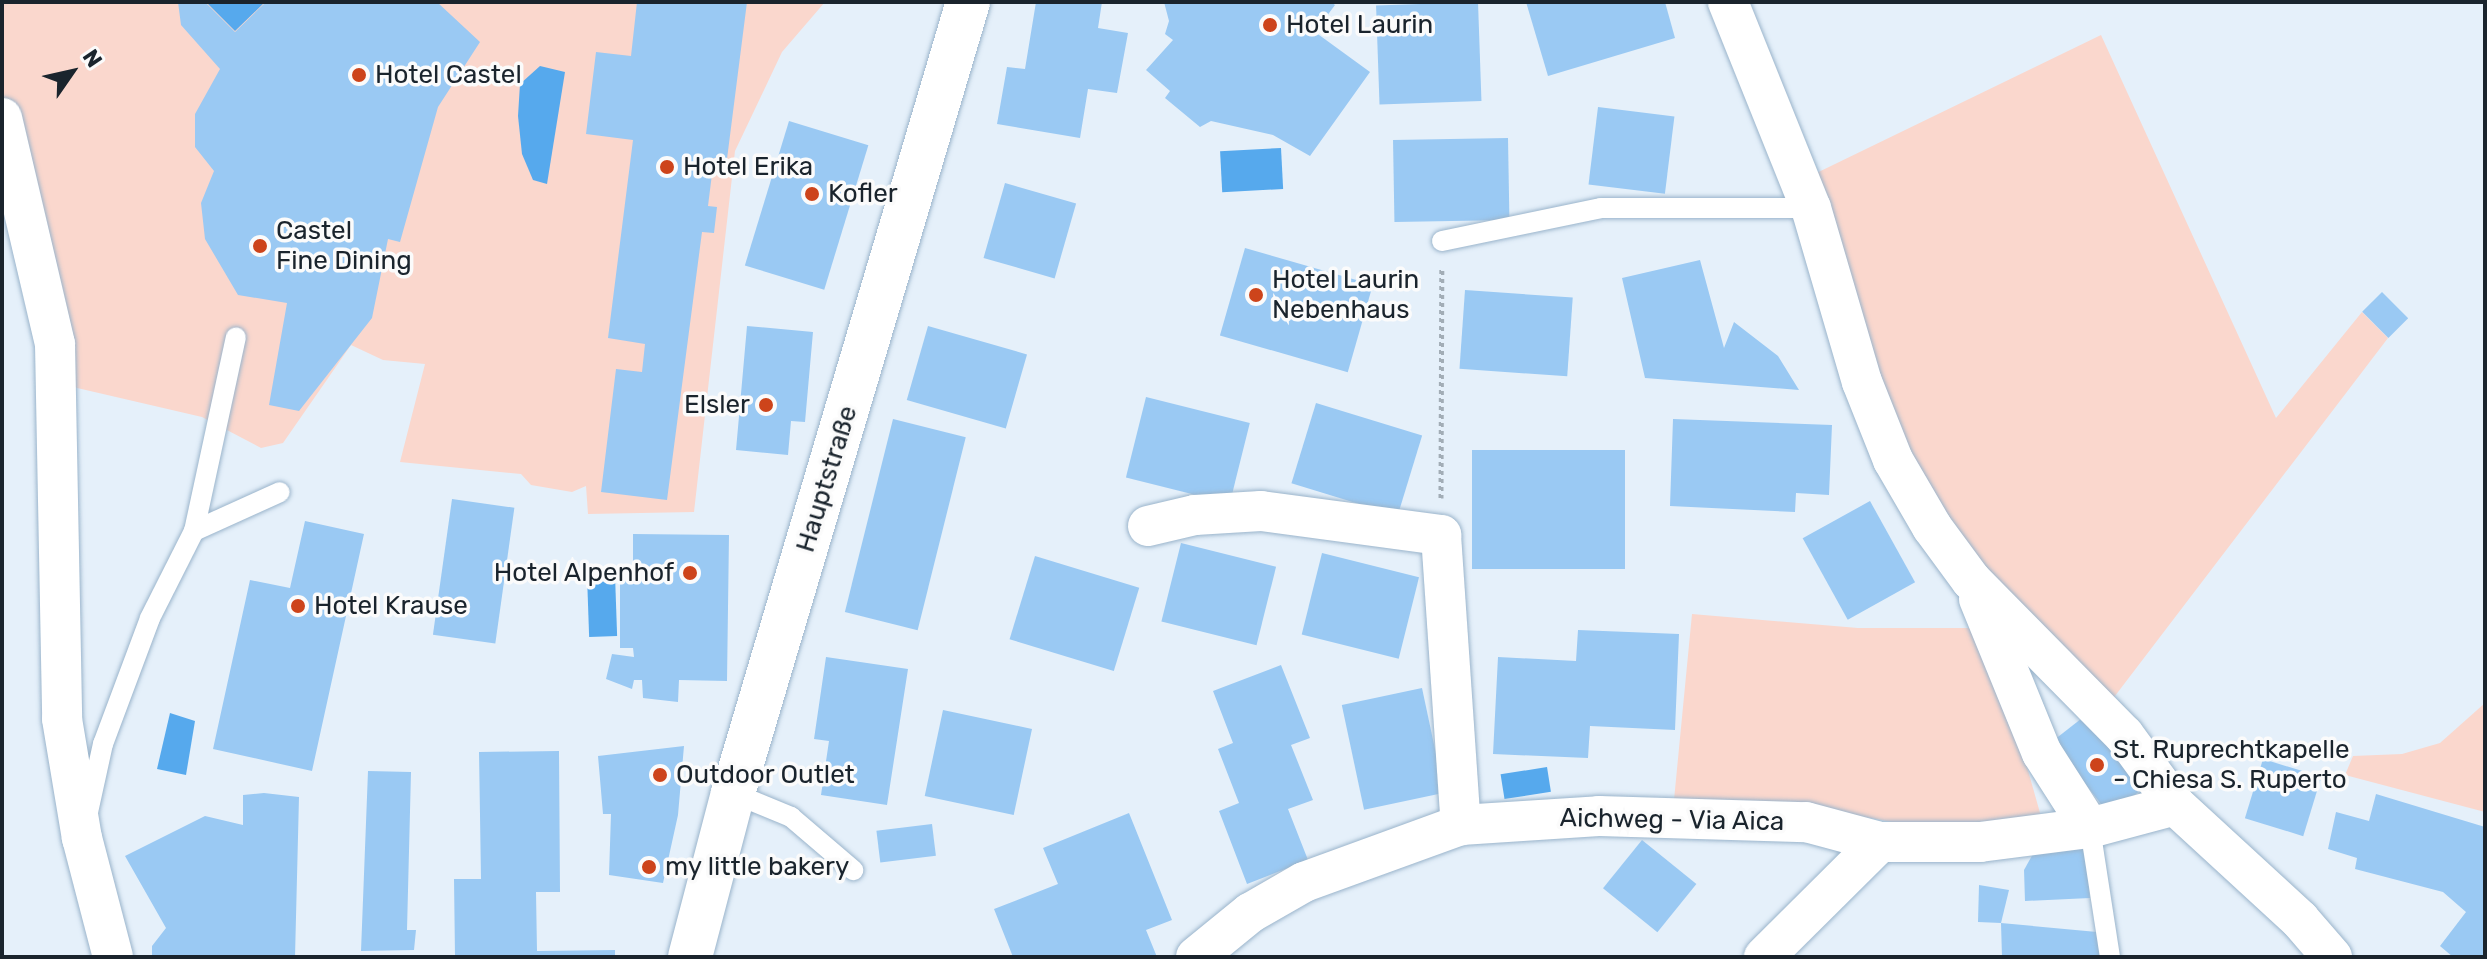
<!DOCTYPE html>
<meta charset="utf-8">
<style>
body{margin:0}
#map{position:relative;width:2487px;height:959px;overflow:hidden;background:#e5f0fa;font-family:Rubik,sans-serif}
div>[style]{position:absolute}
[style*='--x']{left:calc(var(--x)*1px);top:calc(var(--y)*1px);width:calc(var(--w)*1px);rotate:calc(var(--a)*1deg)}
.green>*{inset:0;background:#fad7cd}
.water>*{inset:0;background:#56a9ed;transform-origin:0 0}
.building>*{inset:0;background:#9ac9f3;transform-origin:0 0}
.path>*{height:5px;margin-top:-2.5px;transform-origin:0;background:repeating-linear-gradient(90deg,#a2adb6 0 4px,transparent 0 8px)}
.roads{filter:drop-shadow(0 0 2px #9ab4cb) drop-shadow(0 0 2px #9ab4cb)}
.lane>*{height:20px;margin:-10px;padding:0 10px;transform-origin:10px;border-radius:10px;background:#fff}
.street>*{height:40px;margin:-20px;padding:0 20px;transform-origin:20px;border-radius:20px;background:#fff}
.secondary>*{height:44px;margin:-22px;padding:0 22px;transform-origin:22px;border-radius:22px;background:#fff}
.dots>*{width:22px;height:22px;translate:-50% -50%;box-sizing:border-box;border:4px solid #fbfbfb;border-radius:50%}
span{translate:-50% -50%;white-space:nowrap;text-align:center;line-height:1.15;-webkit-text-stroke:7px #fbfbfb;paint-order:stroke}
.poi-label{font-size:26px;color:#1a242d}
.left{translate:0 -50%;text-align:left}
.right{translate:-100% -50%;text-align:right}
.street-label{font-size:26px;color:#1a242d}
.frame{position:absolute;inset:0;border:4px solid #1a242d;pointer-events:none}
.north{position:absolute;left:32px;top:32px;width:80px;height:80px;-webkit-text-stroke:6px #fbfbfb;paint-order:stroke;rotate:56deg;font-size:22px;font-weight:700;line-height:32px;text-align:center;color:#1a242d}
.north::after{content:'';display:block;margin:auto;width:28px;height:36px;background:#1a242d;clip-path:polygon(50% 0,100% 100%,50% 72%,0 100%)}
</style>
<div id="map">
<div class="green">
<div style="clip-path:polygon(2px 2px,825px 2px,782px 52px,735px 151px,694px 512px,588px 514px,586px 486px,572px 492px,531px 485px,521px 474px,400px 462px,425px 364px,383px 360px,351px 345px,283px 443px,261px 448px,202px 417px,60px 384px,2px 114px)"></div>
<div style="clip-path:polygon(2101px 35px,2276px 418px,2362px 312px,2388px 338px,2102px 713px,1932px 527px,1800px 181px)"></div>
<div style="clip-path:polygon(1692px 614px,1858px 628px,1973px 628px,2020px 742px,2042px 820px,1903px 824px,1816px 808px,1674px 800px)"></div>
<div style="clip-path:polygon(2485px 703px,2485px 812px,2345px 775px,2353px 756px,2402px 754px,2440px 743px)"></div>
</div>
<div class="water">
<div style="clip-path:polygon(206px 2px,265px 2px,235px 31px)"></div>
<div style="clip-path:polygon(540px 66px,565px 72px,547px 184px,533px 180px,522px 154px,518px 116px,520px 84px)"></div>
<div style="left:1281px;top:148px;width:41px;height:61px;rotate:87deg"></div>
<div style="left:615px;top:575px;width:61px;height:28px;rotate:88deg"></div>
<div style="clip-path:polygon(170px 713px,195px 721px,186px 775px,157px 769px)"></div>
<div style="left:1547px;top:767px;width:25px;height:47px;rotate:81deg"></div>
</div>
<div class="building">
<div style="clip-path:polygon(178px 2px,205px 2px,235px 32px,266px 2px,437px 2px,480px 42px,438px 107px,400px 242px,388px 239px,372px 318px,299px 411px,269px 405px,287px 303px,238px 295px,205px 239px,201px 203px,214px 171px,195px 147px,195px 114px,220px 69px,181px 25px)"></div>
<div style="clip-path:polygon(637px 2px,747px 2px,727px 159px,714px 158px,708px 206px,717px 207px,714px 233px,702px 232px,667px 500px,601px 492px,616px 369px,642px 372px,645px 344px,608px 338px,633px 140px,586px 134px,596px 52px,631px 56px)"></div>
<div style="clip-path:polygon(1036px 2px,1102px 2px,1098px 28px,1128px 33px,1117px 93px,1088px 89px,1080px 138px,997px 124px,1007px 67px,1025px 69px)"></div>
<div style="clip-path:polygon(1164px 2px,1331px 2px,1335px 5px,1315px 32px,1370px 72px,1310px 156px,1273px 135px,1211px 121px,1200px 127px,1165px 98px,1170px 91px,1146px 70px,1173px 40px,1165px 34px,1169px 21px)"></div>
<div style="left:1478px;top:2px;width:99px;height:102px;rotate:88deg"></div>
<div style="clip-path:polygon(1526px 2px,1665px 2px,1675px 38px,1548px 76px)"></div>
<div style="left:1598px;top:107px;width:77px;height:78px;rotate:7deg"></div>
<div style="left:789px;top:121px;width:83px;height:151px;rotate:17deg"></div>
<div style="left:1508px;top:138px;width:82px;height:115px;rotate:89deg"></div>
<div style="left:1005px;top:183px;width:74px;height:78px;rotate:16deg"></div>
<div style="left:1245px;top:248px;width:133px;height:91px;rotate:16deg"></div>
<div style="clip-path:polygon(1700px 260px,1724px 348px,1734px 322px,1778px 356px,1799px 390px,1645px 378px,1622px 278px)"></div>
<div style="left:1465px;top:290px;width:108px;height:79px;rotate:4deg"></div>
<div style="left:2382px;top:292px;width:37px;height:28px;rotate:45deg"></div>
<div style="clip-path:polygon(747px 326px,813px 332px,805px 422px,791px 421px,788px 455px,736px 450px)"></div>
<div style="left:928px;top:326px;width:103px;height:77px;rotate:16deg"></div>
<div style="left:1146px;top:397px;width:107px;height:83px;rotate:14deg"></div>
<div style="left:1316px;top:403px;width:111px;height:84px;rotate:17deg"></div>
<div style="left:893px;top:419px;width:75px;height:199px;rotate:14deg"></div>
<div style="clip-path:polygon(1673px 419px,1832px 425px,1829px 495px,1796px 493px,1795px 512px,1670px 506px)"></div>
<div style="left:1472px;top:450px;width:153px;height:119px"></div>
<div style="left:452px;top:499px;width:63px;height:137px;rotate:8deg"></div>
<div style="left:1870px;top:501px;width:93px;height:77px;rotate:61deg"></div>
<div style="clip-path:polygon(305px 521px,364px 534px,312px 771px,213px 749px,250px 580px,290px 588px)"></div>
<div style="clip-path:polygon(633px 534px,729px 535px,727px 681px,679px 680px,678px 702px,643px 698px,642px 680px,634px 680px,632px 689px,606px 679px,612px 654px,634px 657px,633px 648px,620px 648px,620px 573px,633px 573px)"></div>
<div style="left:1181px;top:543px;width:98px;height:81px;rotate:14deg"></div>
<div style="left:1322px;top:553px;width:100px;height:84px;rotate:14deg"></div>
<div style="left:1035px;top:556px;width:109px;height:87px;rotate:17deg"></div>
<div style="clip-path:polygon(1578px 630px,1679px 634px,1675px 730px,1590px 726px,1588px 758px,1493px 754px,1498px 657px,1576px 661px)"></div>
<div style="clip-path:polygon(826px 657px,908px 669px,887px 805px,821px 795px,829px 741px,814px 739px)"></div>
<div style="clip-path:polygon(1281px 665px,1310px 738px,1291px 745px,1313px 800px,1288px 809px,1308px 860px,1247px 884px,1219px 811px,1239px 803px,1218px 749px,1233px 743px,1213px 691px)"></div>
<div style="left:1422px;top:688px;width:107px;height:82px;rotate:78deg"></div>
<div style="left:943px;top:710px;width:91px;height:88px;rotate:12deg"></div>
<div style="left:2086px;top:715px;width:93px;height:43px;rotate:52deg"></div>
<div style="clip-path:polygon(684px 746px,678px 815px,663px 883px,609px 875px,611px 814px,603px 814px,598px 756px)"></div>
<div style="clip-path:polygon(559px 751px,560px 892px,536px 892px,537px 951px,615px 950px,615px 957px,455px 957px,454px 879px,481px 879px,479px 752px)"></div>
<div style="left:2263px;top:759px;width:61px;height:62px;rotate:17deg"></div>
<div style="clip-path:polygon(368px 771px,411px 772px,407px 930px,416px 930px,414px 950px,361px 951px)"></div>
<div style="clip-path:polygon(264px 793px,299px 797px,295px 957px,152px 957px,152px 946px,166px 928px,125px 856px,205px 816px,243px 825px,243px 795px)"></div>
<div style="clip-path:polygon(2376px 794px,2485px 827px,2485px 957px,2453px 957px,2440px 946px,2466px 912px,2443px 892px,2355px 869px,2357px 858px,2328px 849px,2336px 812px,2369px 821px)"></div>
<div style="clip-path:polygon(1129px 813px,1172px 920px,1146px 930px,1157px 957px,1013px 957px,994px 909px,1058px 884px,1043px 848px)"></div>
<div style="left:932px;top:824px;width:32px;height:56px;rotate:83deg"></div>
<div style="left:1642px;top:840px;width:70px;height:62px;rotate:39deg"></div>
<div style="clip-path:polygon(2085px 847px,2090px 898px,2025px 901px,2024px 870px,2034px 852px)"></div>
<div style="clip-path:polygon(1979px 885px,2009px 890px,2001px 923px,1978px 922px)"></div>
<div style="clip-path:polygon(2001px 923px,2097px 932px,2100px 957px,2002px 957px)"></div>
</div>
<div class="path">
<div style="--x:1441;--y:498;--w:230;--a:-89.8"></div>
</div>
<div class="roads">
<div class="lane">
<div style="--x:1442;--y:241;--w:162;--a:-11.7"></div>
<div style="--x:1601;--y:208;--w:210;--a:0"></div>
<div style="--x:194;--y:531;--w:94;--a:-24.4"></div>
<div style="--x:733;--y:793;--w:63;--a:22.5"></div>
<div style="--x:791;--y:817;--w:82;--a:40.5"></div>
<div style="--x:88;--y:812;--w:70;--a:-77.6"></div>
<div style="--x:103;--y:744;--w:134;--a:-69.5"></div>
<div style="--x:150;--y:618;--w:97;--a:-63.2"></div>
<div style="--x:194;--y:531;--w:198;--a:-77.8"></div>
<div style="--x:2090;--y:828;--w:131;--a:81.2"></div>
</div>
<div class="street">
<div style="--x:1728;--y:2;--w:222;--a:68.1"></div>
<div style="--x:1811;--y:208;--w:181;--a:73.7"></div>
<div style="--x:1862;--y:382;--w:84;--a:68.3"></div>
<div style="--x:1893;--y:460;--w:78;--a:59.8"></div>
<div style="--x:1932;--y:527;--w:66;--a:53.7"></div>
<div style="--x:1971;--y:580;--w:218;--a:45.4"></div>
<div style="--x:2124;--y:735;--w:87;--a:53.9"></div>
<div style="--x:2175;--y:805;--w:170;--a:42.6"></div>
<div style="--x:2300;--y:920;--w:49;--a:49.1"></div>
<div style="--x:2;--y:118;--w:232;--a:76.8"></div>
<div style="--x:55;--y:344;--w:375;--a:88.9"></div>
<div style="--x:62;--y:719;--w:121;--a:80.5"></div>
<div style="--x:82;--y:838;--w:123;--a:75.4"></div>
<div style="--x:1148;--y:526;--w:48;--a:-13.2"></div>
<div style="--x:1195;--y:515;--w:66;--a:-3.5"></div>
<div style="--x:1261;--y:511;--w:182;--a:7.6"></div>
<div style="--x:1441;--y:535;--w:291;--a:86.1"></div>
<div style="--x:1979;--y:599;--w:166;--a:67.8"></div>
<div style="--x:2042;--y:753;--w:89;--a:57.4"></div>
<div style="--x:1196;--y:957;--w:70;--a:-39.2"></div>
<div style="--x:1250;--y:913;--w:62;--a:-29.9"></div>
<div style="--x:1304;--y:882;--w:167;--a:-20"></div>
<div style="--x:1461;--y:825;--w:138;--a:-3.7"></div>
<div style="--x:1599;--y:816;--w:207;--a:1.7"></div>
<div style="--x:1806;--y:822;--w:77;--a:15.1"></div>
<div style="--x:1880;--y:842;--w:100;--a:0"></div>
<div style="--x:1980;--y:842;--w:111;--a:-7.3"></div>
<div style="--x:2090;--y:828;--w:88;--a:-15.1"></div>
<div style="--x:1764;--y:957;--w:163;--a:-44.8"></div>
</div>
<div class="secondary">
<div style="--x:690;--y:957;--w:170;--a:-75.3"></div>
<div style="--x:733;--y:793;--w:825;--a:-73.45"></div>
</div>
</div>
<div class="dots">
<div style="left:1270px;top:25px;background:#cd441b"></div>
<div style="left:359px;top:75px;background:#cd441b"></div>
<div style="left:667px;top:167px;background:#cd441b"></div>
<div style="left:812px;top:194px;background:#cd441b"></div>
<div style="left:260px;top:246px;background:#cd441b"></div>
<div style="left:1256px;top:295px;background:#cd441b"></div>
<div style="left:766px;top:405px;background:#cd441b"></div>
<div style="left:690px;top:573px;background:#cd441b"></div>
<div style="left:298px;top:606px;background:#cd441b"></div>
<div style="left:2097px;top:765px;background:#cd441b"></div>
<div style="left:660px;top:775px;background:#cd441b"></div>
<div style="left:649px;top:867px;background:#cd441b"></div>
</div>
<div class="poi-label">
<span class="left" style="left:1286px;top:25px">Hotel Laurin</span>
<span class="left" style="left:375px;top:75px">Hotel Castel</span>
<span class="left" style="left:683px;top:167px">Hotel Erika</span>
<span class="left" style="left:828px;top:194px">Kofler</span>
<span class="left" style="left:276px;top:246px">Castel<br>Fine Dining</span>
<span class="left" style="left:1272px;top:295px">Hotel Laurin<br>Nebenhaus</span>
<span class="right" style="left:750px;top:405px">Elsler</span>
<span class="right" style="left:674px;top:573px">Hotel Alpenhof</span>
<span class="left" style="left:314px;top:606px">Hotel Krause</span>
<span class="left" style="left:2113px;top:765px">St. Ruprechtkapelle<br>- Chiesa S. Ruperto</span>
<span class="left" style="left:676px;top:775px">Outdoor Outlet</span>
<span class="left" style="left:665px;top:867px">my little bakery</span>
</div>
<div class="street-label">
<span style="left:827px;top:479px;rotate:-73deg">Hauptstraße</span>
<span style="left:1672px;top:820px;rotate:1deg">Aichweg - Via Aica</span>
</div>
<div class="frame"></div>
<div class="north">N</div>
</div>
